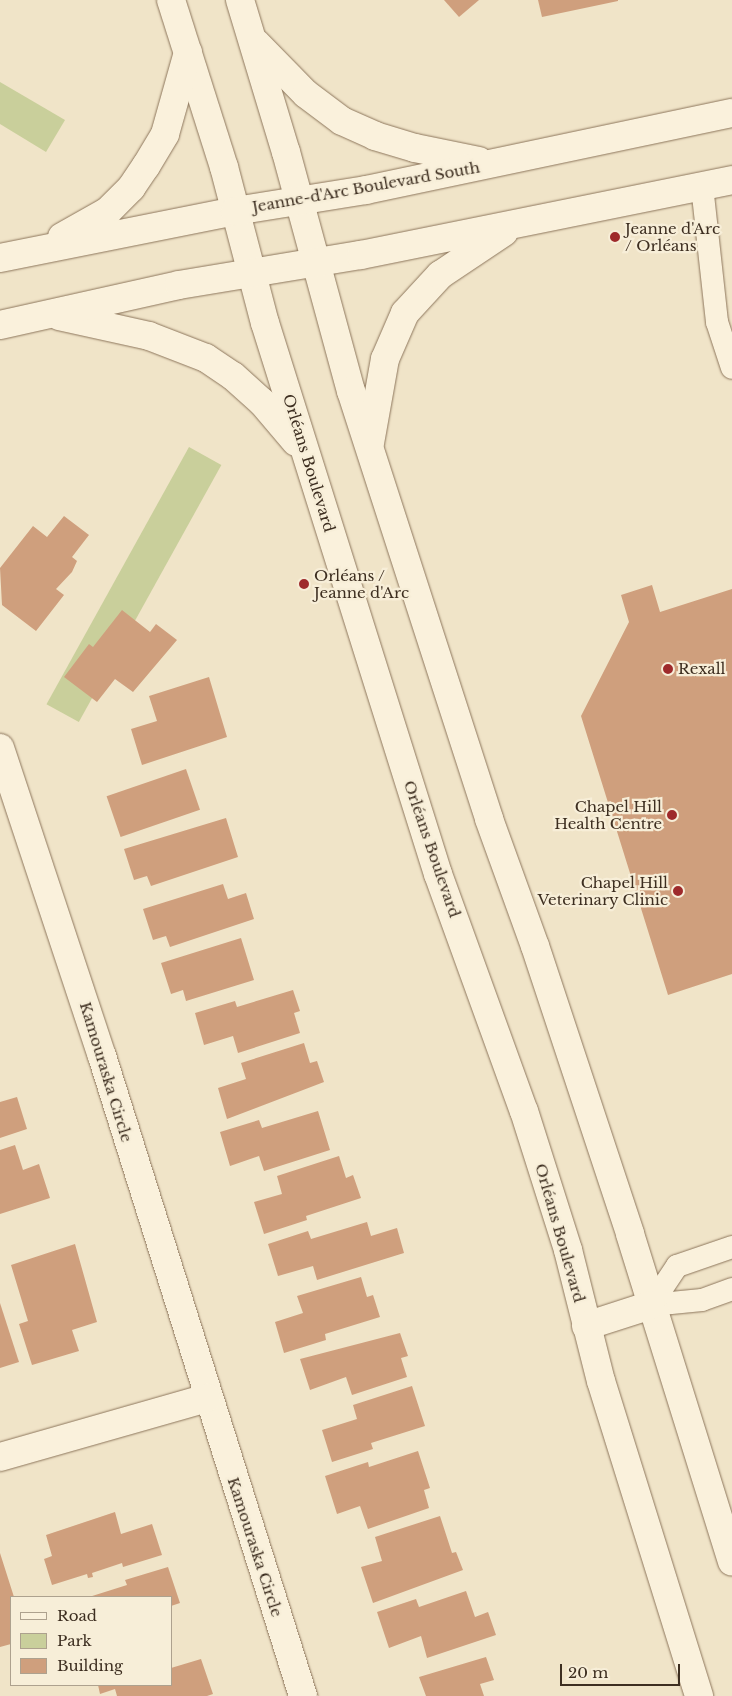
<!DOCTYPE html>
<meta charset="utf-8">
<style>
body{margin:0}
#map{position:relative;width:732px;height:1696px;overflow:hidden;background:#f0e4c8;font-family:"Libre Baskerville",serif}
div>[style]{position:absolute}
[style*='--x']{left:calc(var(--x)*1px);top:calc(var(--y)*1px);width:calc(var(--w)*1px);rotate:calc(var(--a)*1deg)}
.green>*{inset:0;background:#c9cf9b;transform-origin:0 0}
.building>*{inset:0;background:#cf9f7d;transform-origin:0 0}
.roads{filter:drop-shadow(0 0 1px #8d765c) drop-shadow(0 0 1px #8d765c)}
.lane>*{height:22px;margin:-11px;padding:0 11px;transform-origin:11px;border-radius:11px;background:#faf1dc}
.street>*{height:28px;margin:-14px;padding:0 14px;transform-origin:14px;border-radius:14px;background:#faf1dc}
.secondary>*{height:28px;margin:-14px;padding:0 14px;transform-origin:14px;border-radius:14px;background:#faf1dc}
.dots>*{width:14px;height:14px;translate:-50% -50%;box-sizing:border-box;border:2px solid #f7eed8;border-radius:50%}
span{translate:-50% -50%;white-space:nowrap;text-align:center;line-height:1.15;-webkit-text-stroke:4.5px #f7eed8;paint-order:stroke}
.street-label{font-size:15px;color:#3d2e20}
.poi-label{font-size:15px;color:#3d2e20}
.left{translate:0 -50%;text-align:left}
.right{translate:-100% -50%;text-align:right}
.legend{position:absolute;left:10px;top:1596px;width:162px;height:90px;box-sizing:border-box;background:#f7eed8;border:1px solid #ada18e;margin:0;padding:6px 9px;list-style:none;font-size:15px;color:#3d2e20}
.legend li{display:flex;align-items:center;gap:10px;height:25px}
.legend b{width:25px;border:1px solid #ada18e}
.scale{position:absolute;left:560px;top:1664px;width:120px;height:22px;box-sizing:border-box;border:2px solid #3d2e20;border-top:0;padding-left:6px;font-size:15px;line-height:18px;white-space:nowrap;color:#3d2e20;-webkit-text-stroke:4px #f7eed8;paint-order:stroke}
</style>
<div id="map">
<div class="green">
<div style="clip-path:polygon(0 82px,65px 120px,46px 152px,0 124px)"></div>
<div style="left:189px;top:447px;width:37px;height:294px;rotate:29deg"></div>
</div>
<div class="building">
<div style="clip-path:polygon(444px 0,479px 0,459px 17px)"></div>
<div style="clip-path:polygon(538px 0,618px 0,618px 1px,542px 17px)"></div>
<div style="clip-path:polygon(64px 516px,89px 535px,72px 557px,77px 561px,72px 572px,56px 589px,64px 595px,36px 631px,2px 605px,0 568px,33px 526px,47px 537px)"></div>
<div style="clip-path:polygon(652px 585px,660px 612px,732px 589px,732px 974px,668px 995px,581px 716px,629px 622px,621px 595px)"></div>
<div style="clip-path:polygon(122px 610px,150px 632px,156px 624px,177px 640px,133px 692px,115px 679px,97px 702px,64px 677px,89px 644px,93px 647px)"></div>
<div style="clip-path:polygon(209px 677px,227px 737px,142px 765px,131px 729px,157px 721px,149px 696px)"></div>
<div style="left:186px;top:769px;width:43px;height:84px;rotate:71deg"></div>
<div style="clip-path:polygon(226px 818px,238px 857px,151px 886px,147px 876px,134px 880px,124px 849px)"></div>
<div style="clip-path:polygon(223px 884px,228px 899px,246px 893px,254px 919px,170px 947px,166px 936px,153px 940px,143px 909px)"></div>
<div style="clip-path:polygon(241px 938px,254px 980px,186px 1001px,183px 990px,171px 994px,161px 963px)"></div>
<div style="clip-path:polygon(293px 990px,300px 1011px,294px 1013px,300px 1033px,238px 1053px,233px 1036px,204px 1045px,195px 1013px,235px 1001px,237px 1007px)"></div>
<div style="clip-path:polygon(304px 1043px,310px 1063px,317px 1061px,324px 1082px,227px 1119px,218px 1088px,246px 1079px,241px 1063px)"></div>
<div style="clip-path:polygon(17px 1097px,27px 1129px,0 1138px,0 1102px)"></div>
<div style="clip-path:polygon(318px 1111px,330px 1150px,264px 1171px,259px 1156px,230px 1166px,220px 1132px,259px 1120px,262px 1128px)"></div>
<div style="clip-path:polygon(15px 1145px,23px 1170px,39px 1164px,50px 1198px,0 1214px,0 1150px)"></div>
<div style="clip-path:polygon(339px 1156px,346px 1178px,353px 1175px,361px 1198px,306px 1216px,307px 1220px,264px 1234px,254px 1202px,282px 1194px,277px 1176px)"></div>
<div style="clip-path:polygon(367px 1222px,371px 1236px,397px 1228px,404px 1253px,317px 1280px,313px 1266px,278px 1276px,268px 1244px,308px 1231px,311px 1239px)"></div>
<div style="clip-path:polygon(75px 1244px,97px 1322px,72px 1330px,79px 1351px,32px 1365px,19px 1324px,28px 1321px,11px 1265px)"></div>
<div style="clip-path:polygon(361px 1277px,367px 1297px,373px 1295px,380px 1317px,325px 1334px,326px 1340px,284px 1353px,275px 1322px,303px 1313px,297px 1296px)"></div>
<div style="clip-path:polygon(0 1303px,19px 1362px,0 1368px)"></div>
<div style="clip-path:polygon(400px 1333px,408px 1356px,401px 1358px,407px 1377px,352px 1395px,346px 1377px,310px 1390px,300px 1359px)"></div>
<div style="clip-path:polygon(412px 1386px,425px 1426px,371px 1443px,373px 1449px,332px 1462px,322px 1430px,357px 1419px,353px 1405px)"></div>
<div style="clip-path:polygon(418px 1451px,430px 1488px,424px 1490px,429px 1508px,368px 1529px,360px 1506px,337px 1514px,325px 1476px,368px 1462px,369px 1467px)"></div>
<div style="clip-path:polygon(115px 1512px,121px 1534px,152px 1524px,162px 1555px,123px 1567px,122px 1563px,92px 1573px,93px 1577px,88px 1578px,87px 1574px,52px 1585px,44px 1559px,52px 1556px,46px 1535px)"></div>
<div style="clip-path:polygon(440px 1516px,452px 1553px,456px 1552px,463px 1570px,373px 1603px,361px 1567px,382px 1561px,375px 1537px)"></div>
<div style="clip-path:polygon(0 1553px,14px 1597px,11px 1597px,10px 1607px,11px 1644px,0 1647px)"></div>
<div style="clip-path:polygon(168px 1567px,180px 1603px,171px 1606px,171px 1597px,89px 1597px,127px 1585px,125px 1580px)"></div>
<div style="clip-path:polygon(466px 1591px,475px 1617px,488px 1612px,496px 1635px,427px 1658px,421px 1636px,389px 1648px,377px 1612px,416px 1599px,419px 1607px)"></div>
<div style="clip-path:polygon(486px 1657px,494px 1680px,480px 1684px,484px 1696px,426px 1696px,419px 1677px)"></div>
<div style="clip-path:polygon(201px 1659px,213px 1694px,207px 1696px,117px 1696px,115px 1689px,100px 1694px,98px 1685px,171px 1685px,171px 1668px)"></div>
</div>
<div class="roads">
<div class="lane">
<div style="--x:702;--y:186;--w:137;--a:83.7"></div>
<div style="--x:717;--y:322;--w:48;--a:71.9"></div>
<div style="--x:651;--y:1305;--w:47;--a:-56.3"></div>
<div style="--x:677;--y:1266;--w:58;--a:-19.1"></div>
<div style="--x:651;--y:1305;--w:51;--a:-5.6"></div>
<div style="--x:702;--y:1300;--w:32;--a:-20"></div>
</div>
<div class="street">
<div style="--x:0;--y:748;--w:324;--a:71.7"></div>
<div style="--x:102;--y:1056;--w:671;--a:72.56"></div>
<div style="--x:0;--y:1457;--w:215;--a:-15.9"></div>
</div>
<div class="secondary">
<div style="--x:171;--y:0;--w:175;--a:72.4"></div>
<div style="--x:224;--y:167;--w:161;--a:75.3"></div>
<div style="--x:265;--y:323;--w:578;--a:72.57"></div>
<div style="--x:438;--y:874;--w:252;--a:70.1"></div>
<div style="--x:524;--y:1111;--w:146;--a:72.4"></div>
<div style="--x:568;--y:1250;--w:135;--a:75.9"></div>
<div style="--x:601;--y:1381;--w:330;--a:72.7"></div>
<div style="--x:240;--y:0;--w:159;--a:73.2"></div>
<div style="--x:286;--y:152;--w:248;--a:74.8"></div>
<div style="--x:351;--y:391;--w:450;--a:72.1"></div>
<div style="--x:489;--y:819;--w:135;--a:70.1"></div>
<div style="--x:535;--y:946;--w:303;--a:71.7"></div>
<div style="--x:630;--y:1234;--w:343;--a:72.7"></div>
<div style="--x:256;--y:43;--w:71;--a:45.6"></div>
<div style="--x:306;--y:94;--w:45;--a:36.9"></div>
<div style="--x:342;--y:121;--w:36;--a:24"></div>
<div style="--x:375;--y:136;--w:42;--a:16.7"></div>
<div style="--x:415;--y:148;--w:65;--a:11.5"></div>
<div style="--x:62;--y:237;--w:53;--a:-29.5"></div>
<div style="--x:108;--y:211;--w:33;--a:-45"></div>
<div style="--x:131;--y:188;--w:27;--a:-56"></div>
<div style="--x:146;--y:166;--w:37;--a:-59"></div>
<div style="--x:165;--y:134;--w:85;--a:-74.3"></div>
<div style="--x:0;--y:258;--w:240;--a:-11.3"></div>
<div style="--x:235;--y:211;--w:133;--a:-9.1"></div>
<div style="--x:366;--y:190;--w:374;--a:-11.9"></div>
<div style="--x:59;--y:316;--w:92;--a:12.5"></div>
<div style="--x:149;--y:336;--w:61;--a:21.1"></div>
<div style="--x:206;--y:358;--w:32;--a:34"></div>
<div style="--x:233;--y:376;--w:39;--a:42"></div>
<div style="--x:262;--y:402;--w:52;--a:49.6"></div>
<div style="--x:0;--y:325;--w:183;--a:-12.6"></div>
<div style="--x:179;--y:285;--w:184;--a:-9.4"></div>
<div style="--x:361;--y:255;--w:379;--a:-11.4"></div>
<div style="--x:370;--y:443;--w:85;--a:-79.9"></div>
<div style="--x:385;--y:359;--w:50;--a:-66.5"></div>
<div style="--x:405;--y:313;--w:52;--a:-47.4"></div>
<div style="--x:440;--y:275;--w:77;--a:-33.9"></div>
<div style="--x:586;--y:1326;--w:68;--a:-17.9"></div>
</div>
</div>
<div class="dots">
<div style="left:615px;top:237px;background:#9e2a2b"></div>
<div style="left:304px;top:584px;background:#9e2a2b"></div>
<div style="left:668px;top:669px;background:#9e2a2b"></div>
<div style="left:672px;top:815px;background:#9e2a2b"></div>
<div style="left:678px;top:891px;background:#9e2a2b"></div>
</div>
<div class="street-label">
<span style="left:366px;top:187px;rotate:-10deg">Jeanne-d'Arc Boulevard South</span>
<span style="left:309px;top:463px;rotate:73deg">Orléans Boulevard</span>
<span style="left:432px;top:849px;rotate:71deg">Orléans Boulevard</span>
<span style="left:106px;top:1072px;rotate:73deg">Kamouraska Circle</span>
<span style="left:560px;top:1233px;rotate:74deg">Orléans Boulevard</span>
<span style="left:255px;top:1547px;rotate:72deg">Kamouraska Circle</span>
</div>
<div class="poi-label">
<span class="left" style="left:625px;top:237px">Jeanne d'Arc<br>/ Orléans</span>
<span class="left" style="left:314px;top:584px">Orléans /<br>Jeanne d'Arc</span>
<span class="left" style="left:678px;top:669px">Rexall</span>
<span class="right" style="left:662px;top:815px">Chapel Hill<br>Health Centre</span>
<span class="right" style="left:668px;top:891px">Chapel Hill<br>Veterinary Clinic</span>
</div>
<ul class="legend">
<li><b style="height:6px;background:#faf1dc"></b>Road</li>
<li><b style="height:14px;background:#c9cf9b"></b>Park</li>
<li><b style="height:14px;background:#cf9f7d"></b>Building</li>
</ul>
<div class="scale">20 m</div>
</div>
